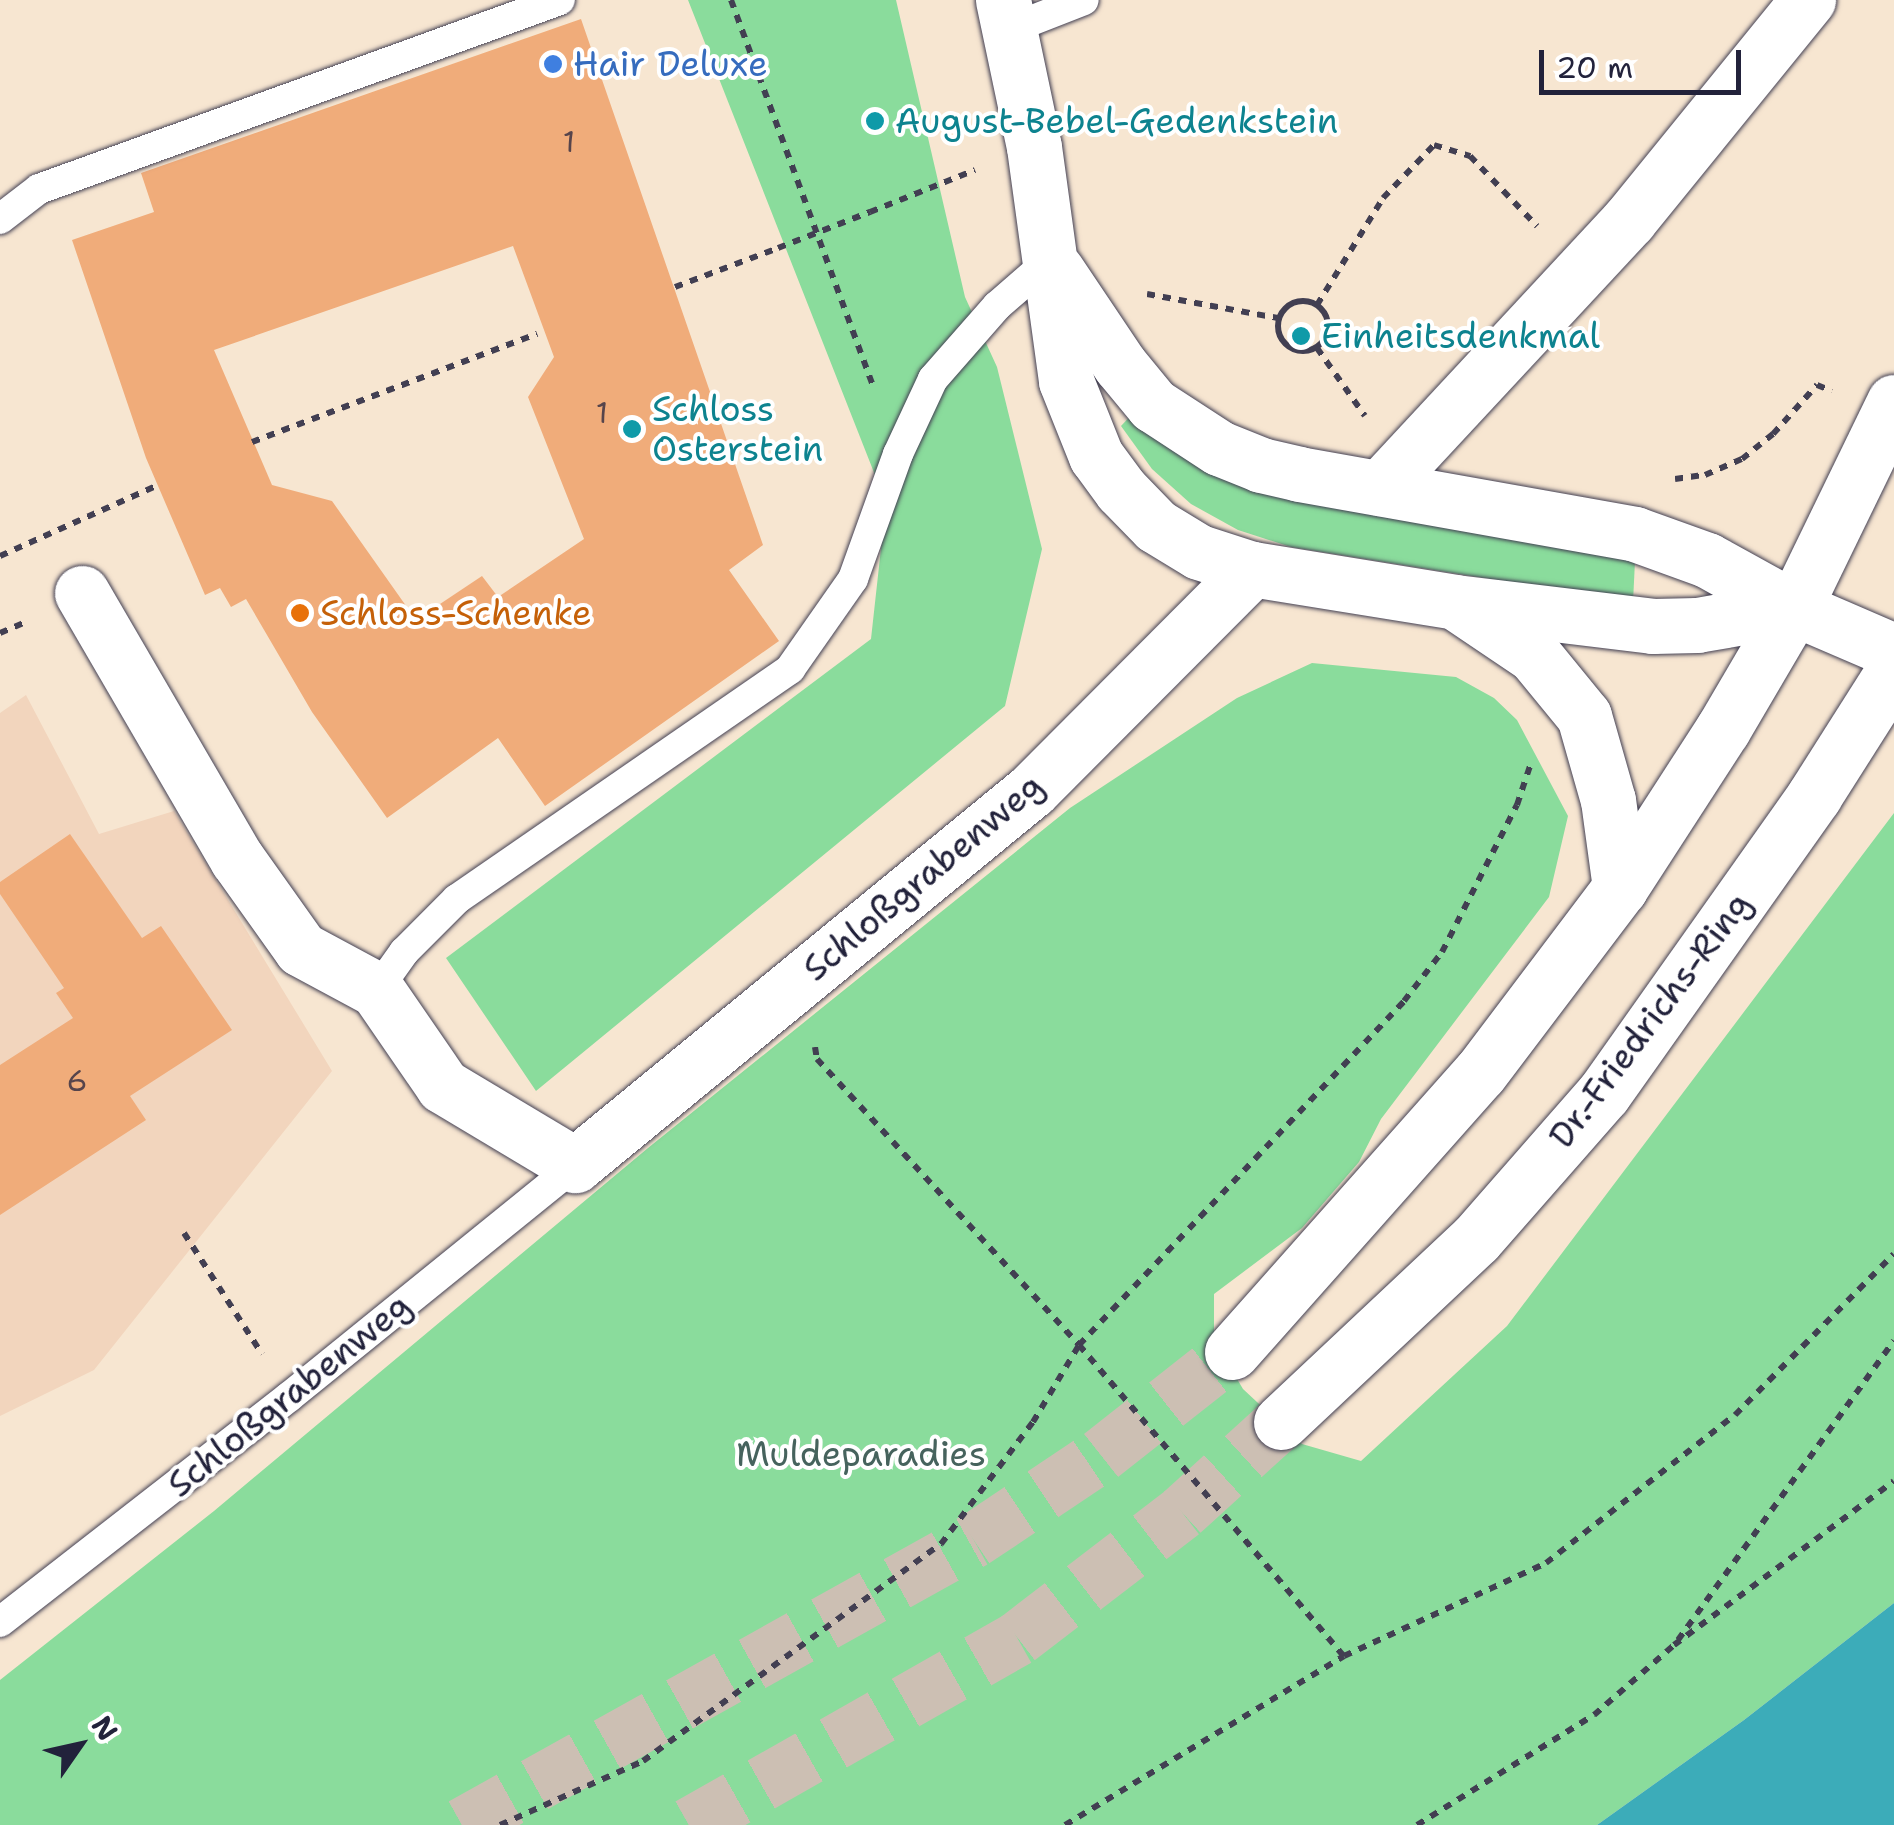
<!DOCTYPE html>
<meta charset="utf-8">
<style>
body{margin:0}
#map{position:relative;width:1894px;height:1825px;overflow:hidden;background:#f7e6d1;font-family:"Shantell Sans",sans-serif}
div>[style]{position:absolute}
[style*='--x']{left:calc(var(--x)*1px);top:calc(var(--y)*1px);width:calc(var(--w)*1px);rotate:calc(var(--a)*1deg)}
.built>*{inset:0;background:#f2d5bd}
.green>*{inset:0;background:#8adc9c}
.water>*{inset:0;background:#3cacb9}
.building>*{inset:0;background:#f0ac7a}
.primary-tunnel>*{height:55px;margin-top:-27.5px;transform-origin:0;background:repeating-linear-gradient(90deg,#ccbfb3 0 55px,transparent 0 83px)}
.path>*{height:6px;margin-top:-3px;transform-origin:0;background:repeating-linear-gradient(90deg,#423f52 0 8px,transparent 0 16px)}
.path>.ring{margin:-3px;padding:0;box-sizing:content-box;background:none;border:6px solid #423f52;border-radius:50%}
.roads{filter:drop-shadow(0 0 2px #423f52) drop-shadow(0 0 2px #423f52)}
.lane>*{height:30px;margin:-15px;padding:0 15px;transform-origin:15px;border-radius:15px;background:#fff}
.street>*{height:55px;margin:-27.5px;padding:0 27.5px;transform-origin:27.5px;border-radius:27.5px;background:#fff}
.secondary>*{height:55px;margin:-27.5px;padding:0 27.5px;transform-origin:27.5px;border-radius:27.5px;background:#fff}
.primary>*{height:55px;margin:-27.5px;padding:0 27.5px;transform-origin:27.5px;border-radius:27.5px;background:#fff}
.path-bridge>*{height:6px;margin-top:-3px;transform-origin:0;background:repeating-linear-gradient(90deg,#423f52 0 8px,transparent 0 16px)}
.dots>*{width:28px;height:28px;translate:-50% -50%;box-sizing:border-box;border:5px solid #fff;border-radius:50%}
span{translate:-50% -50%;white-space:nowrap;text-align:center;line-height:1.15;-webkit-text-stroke:8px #fff;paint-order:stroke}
.number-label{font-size:30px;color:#56444b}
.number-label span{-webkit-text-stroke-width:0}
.shop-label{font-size:35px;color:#366cbe}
.left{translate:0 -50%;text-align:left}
.culture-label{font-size:35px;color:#0d838f}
.food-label{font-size:35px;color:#c56008}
.street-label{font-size:35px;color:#22223b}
.park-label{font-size:35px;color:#46635d}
.north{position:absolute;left:30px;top:1695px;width:100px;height:100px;-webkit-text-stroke:8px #fff;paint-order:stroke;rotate:56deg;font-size:28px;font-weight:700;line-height:40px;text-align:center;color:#22223b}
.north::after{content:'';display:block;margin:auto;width:35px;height:45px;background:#22223b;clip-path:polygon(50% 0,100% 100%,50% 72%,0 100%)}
.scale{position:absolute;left:1539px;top:50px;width:202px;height:45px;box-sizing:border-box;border:5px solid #22223b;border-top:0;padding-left:12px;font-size:30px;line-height:35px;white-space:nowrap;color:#22223b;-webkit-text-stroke:8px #fff;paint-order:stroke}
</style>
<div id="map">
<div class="built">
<div style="clip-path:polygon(26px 695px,99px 834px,174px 811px,332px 1071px,94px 1370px,0 1416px,0 713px)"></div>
</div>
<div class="green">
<div style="clip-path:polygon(688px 0,896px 0,965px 297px,997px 367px,1042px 549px,1005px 706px,536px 1091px,446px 958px,871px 639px,886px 503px)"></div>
<div style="clip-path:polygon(1135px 411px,1635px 561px,1633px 602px,1291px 547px,1238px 530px,1191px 504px,1152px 469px,1121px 426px)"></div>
<div style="clip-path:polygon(1312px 663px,1456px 677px,1494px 698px,1517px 720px,1568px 816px,1549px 897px,1381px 1119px,1359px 1162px,1302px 1228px,1214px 1294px,1214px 1340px,1243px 1389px,1302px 1444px,1361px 1461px,1507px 1326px,1894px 813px,1894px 1603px,1744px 1720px,1597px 1825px,0 1825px,0 1680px,214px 1511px,648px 1148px,1070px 808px,1237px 698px)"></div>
</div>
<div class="water">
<div style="clip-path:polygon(1894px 1603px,1894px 1825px,1597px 1825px,1744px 1720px)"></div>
</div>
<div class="building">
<div style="clip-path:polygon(evenodd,581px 19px,763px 545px,729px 570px,779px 641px,545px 806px,498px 738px,387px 818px,312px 712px,246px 599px,231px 607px,220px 588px,205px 595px,146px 458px,72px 240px,154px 212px,141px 173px,581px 19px,513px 246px,554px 357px,528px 397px,584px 539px,498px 597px,482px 576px,416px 620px,332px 501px,272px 485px,214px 350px,513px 246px)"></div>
<div style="clip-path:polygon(70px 834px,142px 938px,161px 926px,232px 1030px,130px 1096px,146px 1120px,0 1215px,0 1065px,73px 1018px,56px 993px,64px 988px,0 894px,0 882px)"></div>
</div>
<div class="primary-tunnel">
<div style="--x:462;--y:1825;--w:586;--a:-29.1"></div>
<div style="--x:974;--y:1540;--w:153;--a:-33.8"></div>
<div style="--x:1101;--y:1455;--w:167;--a:-38.2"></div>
<div style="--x:689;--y:1825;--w:378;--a:-29.6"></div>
<div style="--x:1018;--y:1638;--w:207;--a:-37.5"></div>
<div style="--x:1182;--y:1512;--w:134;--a:-42.3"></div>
</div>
<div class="path">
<div style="--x:731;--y:0;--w:414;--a:69.8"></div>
<div style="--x:870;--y:212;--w:113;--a:-21.8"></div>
<div style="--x:675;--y:287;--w:110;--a:-20.7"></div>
<div style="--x:1147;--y:294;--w:133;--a:10.4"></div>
<div class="ring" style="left:1278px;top:301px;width:44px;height:44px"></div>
<div style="--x:1317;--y:305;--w:126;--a:-58.3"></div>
<div style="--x:1383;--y:198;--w:74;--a:-46.1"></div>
<div style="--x:1434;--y:145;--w:38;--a:17"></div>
<div style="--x:1470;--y:156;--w:97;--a:46.3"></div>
<div style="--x:1317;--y:348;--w:83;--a:54.8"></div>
<div style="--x:252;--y:442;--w:305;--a:-20.8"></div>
<div style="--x:1675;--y:479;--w:30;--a:-8"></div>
<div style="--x:1705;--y:475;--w:40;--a:-23.4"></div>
<div style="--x:1742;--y:459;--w:40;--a:-39"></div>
<div style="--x:1773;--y:434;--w:66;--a:-48.1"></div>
<div style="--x:1817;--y:385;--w:16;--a:22"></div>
<div style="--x:0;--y:556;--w:171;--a:-24.2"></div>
<div style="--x:0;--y:633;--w:28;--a:-23"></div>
<div style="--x:815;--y:1047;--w:12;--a:81"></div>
<div style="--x:817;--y:1059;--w:388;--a:47.5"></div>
<div style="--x:1079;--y:1345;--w:409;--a:49.6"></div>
<div style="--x:184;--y:1233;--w:144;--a:57.2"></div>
<div style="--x:1678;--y:1640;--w:369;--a:-54.2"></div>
<div style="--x:500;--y:1825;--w:157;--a:-24.1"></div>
<div style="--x:643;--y:1761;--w:369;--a:-36.1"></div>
<div style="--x:941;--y:1544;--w:153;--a:-53"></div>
<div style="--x:1033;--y:1422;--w:90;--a:-59.1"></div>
<div style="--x:1079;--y:1345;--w:473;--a:-46.6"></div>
<div style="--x:1404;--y:1001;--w:62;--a:-52.2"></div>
<div style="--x:1442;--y:952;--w:165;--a:-63"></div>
<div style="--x:1517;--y:805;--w:41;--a:-71.6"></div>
<div style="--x:1065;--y:1825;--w:326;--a:-31.2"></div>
<div style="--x:1344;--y:1656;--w:222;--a:-24.7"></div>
<div style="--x:1546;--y:1563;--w:240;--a:-38.1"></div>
<div style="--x:1735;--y:1415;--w:226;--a:-45.4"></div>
<div style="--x:1417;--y:1825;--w:208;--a:-31.9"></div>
<div style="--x:1594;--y:1715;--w:106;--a:-41.2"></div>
<div style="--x:1674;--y:1645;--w:274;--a:-36.7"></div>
</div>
<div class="roads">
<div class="lane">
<div style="--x:1010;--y:29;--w:79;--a:-21.4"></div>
<div style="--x:0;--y:219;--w:49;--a:-37.6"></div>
<div style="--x:39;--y:189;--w:554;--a:-19.94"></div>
<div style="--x:377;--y:990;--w:47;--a:-54.6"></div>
<div style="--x:404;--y:952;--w:75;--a:-45"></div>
<div style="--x:457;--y:899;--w:405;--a:-34.6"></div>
<div style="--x:790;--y:669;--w:110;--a:-55"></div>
<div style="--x:853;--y:579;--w:133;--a:-70.2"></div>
<div style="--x:898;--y:454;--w:83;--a:-65"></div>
<div style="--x:933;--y:379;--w:97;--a:-48.8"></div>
<div style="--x:997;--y:306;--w:70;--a:-41"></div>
<div style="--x:0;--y:1622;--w:366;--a:-37.9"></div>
<div style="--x:289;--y:1397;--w:368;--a:-39"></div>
</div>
<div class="street">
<div style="--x:1380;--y:488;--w:366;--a:-47.1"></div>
<div style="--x:1629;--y:220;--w:284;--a:-50.9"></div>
<div style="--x:82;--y:593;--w:308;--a:59.8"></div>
<div style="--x:237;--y:859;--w:110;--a:54.6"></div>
<div style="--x:301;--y:949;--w:86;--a:28.3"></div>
<div style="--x:377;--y:990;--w:116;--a:55.5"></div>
<div style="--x:443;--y:1086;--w:154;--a:30.9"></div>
<div style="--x:575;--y:1165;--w:591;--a:-39.37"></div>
<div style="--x:1032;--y:790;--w:312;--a:-45.1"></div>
</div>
<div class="secondary">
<div style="--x:1003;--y:0;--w:150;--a:78.1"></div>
<div style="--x:1034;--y:147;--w:236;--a:82.2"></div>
<div style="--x:1066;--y:381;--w:81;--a:68.2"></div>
<div style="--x:1096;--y:456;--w:42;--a:53.7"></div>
<div style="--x:1121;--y:490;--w:50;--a:45.8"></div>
<div style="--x:1156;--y:526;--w:50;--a:31.2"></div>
<div style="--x:1199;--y:552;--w:56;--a:17.8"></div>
<div style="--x:1252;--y:569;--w:206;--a:9.2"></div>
<div style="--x:1455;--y:602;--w:199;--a:6.9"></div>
<div style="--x:1653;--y:626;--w:44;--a:-1.3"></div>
<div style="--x:1697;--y:625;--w:98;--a:-9.9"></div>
<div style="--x:1057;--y:271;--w:113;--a:56.2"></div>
<div style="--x:1120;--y:365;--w:52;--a:50.5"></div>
<div style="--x:1153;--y:405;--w:79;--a:33.1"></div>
<div style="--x:1219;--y:448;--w:45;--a:22"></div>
<div style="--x:1261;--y:465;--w:39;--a:13"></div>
<div style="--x:1299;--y:474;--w:341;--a:10.1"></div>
<div style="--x:1635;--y:534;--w:77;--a:19.9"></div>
<div style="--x:1707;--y:560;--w:99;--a:28.9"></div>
<div style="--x:1794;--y:608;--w:109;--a:23.3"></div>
<div style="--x:1461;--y:606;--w:88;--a:33.9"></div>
<div style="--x:1534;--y:655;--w:79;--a:50.7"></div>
<div style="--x:1584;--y:716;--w:87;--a:74.1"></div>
<div style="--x:1608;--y:800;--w:89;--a:82.2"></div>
</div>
<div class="primary">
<div style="--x:1232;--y:1352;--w:373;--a:-48.4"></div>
<div style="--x:1480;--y:1073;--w:232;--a:-52.9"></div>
<div style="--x:1620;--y:888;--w:189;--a:-57.1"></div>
<div style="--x:1723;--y:729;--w:140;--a:-59.6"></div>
<div style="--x:1794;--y:608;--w:229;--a:-64.1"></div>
<div style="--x:1281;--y:1422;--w:267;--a:-43.2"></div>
<div style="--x:1476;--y:1239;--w:194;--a:-48.8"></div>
<div style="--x:1604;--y:1093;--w:364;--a:-54.7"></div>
<div style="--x:1814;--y:796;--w:149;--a:-57.6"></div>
</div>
</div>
<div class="path-bridge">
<div style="--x:778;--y:248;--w:99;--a:-21.4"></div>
</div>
<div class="dots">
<div style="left:553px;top:64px;background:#3f7fe0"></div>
<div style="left:875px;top:121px;background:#0f9aa8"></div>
<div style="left:1301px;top:336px;background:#0f9aa8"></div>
<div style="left:632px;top:429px;background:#0f9aa8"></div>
<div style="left:300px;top:613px;background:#e8710a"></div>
</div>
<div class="number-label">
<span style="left:569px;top:142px">1</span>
<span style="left:602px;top:413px">1</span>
<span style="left:77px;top:1081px">6</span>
</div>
<div class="shop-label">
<span class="left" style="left:573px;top:64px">Hair Deluxe</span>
</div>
<div class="culture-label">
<span class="left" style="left:895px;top:121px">August-Bebel-Gedenkstein</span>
<span class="left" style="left:1321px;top:336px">Einheitsdenkmal</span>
<span class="left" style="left:652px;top:429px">Schloss<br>Osterstein</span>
</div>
<div class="food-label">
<span class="left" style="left:320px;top:613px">Schloss-Schenke</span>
</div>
<div class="street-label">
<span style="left:923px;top:877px;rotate:-40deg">Schloßgrabenweg</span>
<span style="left:1650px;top:1020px;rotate:-53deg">Dr.-Friedrichs-Ring</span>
<span style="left:289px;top:1395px;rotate:-39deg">Schloßgrabenweg</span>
</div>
<div class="park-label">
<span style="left:861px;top:1454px">Muldeparadies</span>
</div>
<div class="north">N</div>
<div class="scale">20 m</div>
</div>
